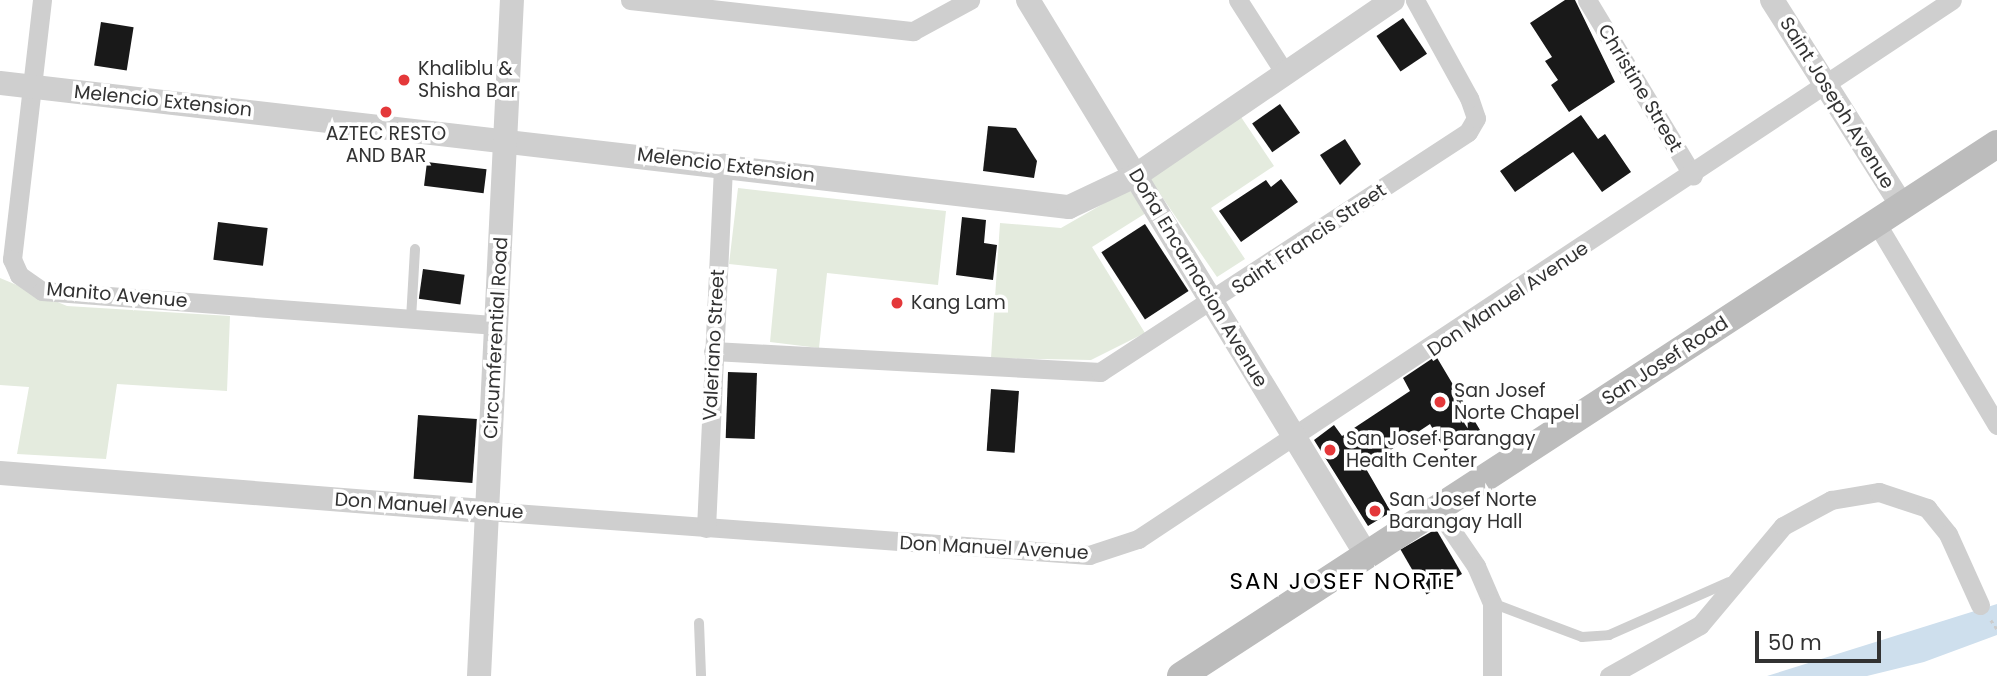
<!DOCTYPE html>
<meta charset="utf-8">
<style>
body{margin:0}
#map{position:relative;width:1997px;height:676px;overflow:hidden;background:#fff;font-family:Poppins,sans-serif}
div>[style]{position:absolute}
[style*='--x']{left:calc(var(--x)*1px);top:calc(var(--y)*1px);width:calc(var(--w)*1px);rotate:calc(var(--a)*1deg)}
.green>*{inset:0;background:#e4ebde}
.water>*{inset:0;background:#cedfed}
.building>*{inset:0;background:#191919;transform-origin:0 0}
.path>*{height:2.5px;margin-top:-1.25px;transform-origin:0;background:repeating-linear-gradient(90deg,#ccc 0 3.5px,transparent 0 7px)}
.service>*{height:10px;margin:-5px;padding:0 5px;transform-origin:5px;border-radius:5px;background:#cfcfcf}
.minor>*{height:19px;margin:-9.5px;padding:0 9.5px;transform-origin:9.5px;border-radius:9.5px;background:#cfcfcf}
.tertiary>*{height:24px;margin:-12px;padding:0 12px;transform-origin:12px;border-radius:12px;background:#cfcfcf}
.secondary>*{height:28px;margin:-14px;padding:0 14px;transform-origin:14px;border-radius:14px;background:#bcbcbc}
.dots>*{width:19px;height:19px;translate:-50% -50%;box-sizing:border-box;border:4px solid #fff;border-radius:50%}
span{translate:-50% -50%;white-space:nowrap;text-align:center;line-height:1.15;-webkit-text-stroke:7px #fff;paint-order:stroke}
.poi-label{font-size:19px;color:#323232}
.left{translate:0 -50%;text-align:left}
.street-label{font-size:19px;color:#323232}
.quarter-label{font-size:23px;color:#000;letter-spacing:2px}
.scale{position:absolute;left:1755px;top:631px;width:126px;height:32px;box-sizing:border-box;border:4px solid #323232;border-top:0;padding-left:9px;font-size:21px;line-height:24px;white-space:nowrap;color:#323232;-webkit-text-stroke:5px #fff;paint-order:stroke}
</style>
<div id="map">
<div class="green">
<div style="clip-path:polygon(1241px 117px,1274px 166px,1211px 208px,1245px 259px,1217px 277px,1149px 178px)"></div>
<div style="clip-path:polygon(738px 188px,946px 211px,938px 285px,827px 273px,819px 348px,770px 342px,777px 269px,729px 264px)"></div>
<div style="clip-path:polygon(1129px 189px,1146px 213px,1092px 247px,1145px 333px,1091px 360px,991px 358px,1000px 223px,1061px 228px)"></div>
<div style="clip-path:polygon(0 278px,67px 306px,230px 316px,227px 391px,117px 384px,106px 459px,17px 454px,29px 387px,0 385px)"></div>
</div>
<div class="water">
<div style="clip-path:polygon(1997px 604px,1997px 635px,1924px 662px,1867px 676px,1767px 676px)"></div>
</div>
<div class="building">
<div style="clip-path:polygon(1565px 0,1575px 0,1615px 82px,1569px 112px,1551px 85px,1558px 80px,1545px 61px,1552px 57px,1530px 23px)"></div>
<div style="left:1403px;top:18px;width:43px;height:32px;rotate:56deg"></div>
<div style="left:101px;top:22px;width:33px;height:44px;rotate:9deg"></div>
<div style="left:1280px;top:104px;width:35px;height:34px;rotate:55deg"></div>
<div style="clip-path:polygon(1581px 115px,1598px 139px,1605px 134px,1631px 172px,1602px 192px,1573px 152px,1515px 192px,1500px 171px)"></div>
<div style="clip-path:polygon(988px 126px,1016px 128px,1037px 161px,1034px 178px,983px 171px)"></div>
<div style="clip-path:polygon(1345px 139px,1361px 164px,1340px 185px,1320px 155px)"></div>
<div style="left:427px;top:162px;width:60px;height:24px;rotate:7deg"></div>
<div style="clip-path:polygon(1281px 179px,1298px 202px,1241px 242px,1219px 211px,1266px 180px,1271px 187px)"></div>
<div style="clip-path:polygon(962px 217px,986px 220px,984px 243px,997px 245px,993px 280px,956px 275px)"></div>
<div style="left:218px;top:222px;width:50px;height:38px;rotate:7deg"></div>
<div style="left:1145px;top:224px;width:80px;height:52px;rotate:57deg"></div>
<div style="left:423px;top:269px;width:42px;height:30px;rotate:8deg"></div>
<div style="clip-path:polygon(1436px 356px,1480px 430px,1445px 451px,1430px 424px,1365px 467px,1391px 512px,1368px 526px,1314px 440px,1334px 425px,1342px 436px,1410px 391px,1403px 378px)"></div>
<div style="left:728px;top:372px;width:29px;height:66px;rotate:2deg"></div>
<div style="left:991px;top:389px;width:28px;height:62px;rotate:4deg"></div>
<div style="left:418px;top:415px;width:59px;height:64px;rotate:4deg"></div>
<div style="left:1436px;top:529px;width:52px;height:41px;rotate:60deg"></div>
</div>
<div class="path">
<div style="--x:1991;--y:620;--w:11;--a:56"></div>
</div>
<div class="service">
<div style="--x:411;--y:319;--w:70;--a:-86.7"></div>
<div style="--x:1492;--y:603;--w:96;--a:20.7"></div>
<div style="--x:1582;--y:637;--w:27;--a:-4"></div>
<div style="--x:1609;--y:635;--w:131;--a:-23.8"></div>
<div style="--x:699;--y:623;--w:53;--a:87.8"></div>
</div>
<div class="minor">
<div style="--x:42;--y:0;--w:261;--a:96.6"></div>
<div style="--x:12;--y:259;--w:17;--a:66"></div>
<div style="--x:19;--y:275;--w:28;--a:35"></div>
<div style="--x:42;--y:291;--w:455;--a:4.3"></div>
<div style="--x:630;--y:0;--w:285;--a:6.3"></div>
<div style="--x:913;--y:31;--w:65;--a:-28.5"></div>
<div style="--x:1238;--y:0;--w:85;--a:57.4"></div>
<div style="--x:1587;--y:0;--w:205;--a:58.9"></div>
<div style="--x:1877;--y:224;--w:234;--a:59.2"></div>
<div style="--x:713;--y:351;--w:388;--a:3.1"></div>
<div style="--x:1100;--y:372;--w:439;--a:-33.1"></div>
<div style="--x:1468;--y:132;--w:16;--a:-60"></div>
<div style="--x:1476;--y:118;--w:21;--a:-109"></div>
<div style="--x:1469;--y:98;--w:112;--a:-118.9"></div>
<div style="--x:1437;--y:509;--w:69;--a:55.6"></div>
<div style="--x:1476;--y:566;--w:40;--a:66.6"></div>
<div style="--x:1492;--y:603;--w:73;--a:90"></div>
<div style="--x:487;--y:511;--w:604;--a:4.18"></div>
<div style="--x:1089;--y:555;--w:52;--a:-18.1"></div>
<div style="--x:1138;--y:539;--w:976;--a:-33.51"></div>
<div style="--x:706;--y:528;--w:366;--a:-87.3"></div>
<div style="--x:1609;--y:676;--w:104;--a:-29.3"></div>
<div style="--x:1700;--y:625;--w:129;--a:-50"></div>
<div style="--x:1783;--y:526;--w:55;--a:-28.4"></div>
<div style="--x:1831;--y:500;--w:49;--a:-9.5"></div>
<div style="--x:1879;--y:492;--w:51;--a:18.4"></div>
<div style="--x:1927;--y:508;--w:33;--a:51"></div>
<div style="--x:1948;--y:534;--w:78;--a:65.7"></div>
</div>
<div class="tertiary">
<div style="--x:1028;--y:0;--w:651;--a:58.63"></div>
<div style="--x:1772;--y:0;--w:245;--a:57.7"></div>
<div style="--x:0;--y:83;--w:1076;--a:6.62"></div>
<div style="--x:1069;--y:207;--w:73;--a:-25.2"></div>
<div style="--x:1135;--y:176;--w:312;--a:-34.3"></div>
<div style="--x:0;--y:473;--w:488;--a:4.5"></div>
<div style="--x:479;--y:676;--w:677;--a:-87.21"></div>
</div>
<div class="secondary">
<div style="--x:1181;--y:676;--w:974;--a:-33.1"></div>
</div>
<div class="dots">
<div style="left:404px;top:80px;background:#e4383a"></div>
<div style="left:386px;top:112px;background:#e4383a"></div>
<div style="left:897px;top:303px;background:#e4383a"></div>
<div style="left:1440px;top:402px;background:#e4383a"></div>
<div style="left:1330px;top:450px;background:#e4383a"></div>
<div style="left:1375px;top:511px;background:#e4383a"></div>
</div>
<div class="poi-label">
<span class="left" style="left:418px;top:80px">Khaliblu &amp;<br>Shisha Bar</span>
<span style="left:386px;top:145px">AZTEC RESTO<br>AND BAR</span>
<span class="left" style="left:911px;top:303px">Kang Lam</span>
<span class="left" style="left:1454px;top:402px">San Josef<br>Norte Chapel</span>
<span class="left" style="left:1346px;top:450px">San Josef Barangay<br>Health Center</span>
<span class="left" style="left:1389px;top:511px">San Josef Norte<br>Barangay Hall</span>
</div>
<div class="street-label">
<span style="left:1640px;top:88px;rotate:59deg">Christine Street</span>
<span style="left:163px;top:101px;rotate:6deg">Melencio Extension</span>
<span style="left:1837px;top:103px;rotate:58deg">Saint Joseph Avenue</span>
<span style="left:726px;top:165px;rotate:7deg">Melencio Extension</span>
<span style="left:1309px;top:239px;rotate:-34deg">Saint Francis Street</span>
<span style="left:1198px;top:278px;rotate:59deg">Doña Encarnacion Avenue</span>
<span style="left:117px;top:295px;rotate:5deg">Manito Avenue</span>
<span style="left:1508px;top:299px;rotate:-34deg">Don Manuel Avenue</span>
<span style="left:496px;top:338px;rotate:-87deg">Circumferential Road</span>
<span style="left:714px;top:345px;rotate:-87deg">Valeriano Street</span>
<span style="left:1665px;top:361px;rotate:-33deg">San Josef Road</span>
<span style="left:429px;top:506px;rotate:4deg">Don Manuel Avenue</span>
<span style="left:994px;top:548px;rotate:3deg">Don Manuel Avenue</span>
</div>
<div class="quarter-label">
<span style="left:1343px;top:581px">SAN JOSEF NORTE</span>
</div>
<div class="scale">50 m</div>
</div>
